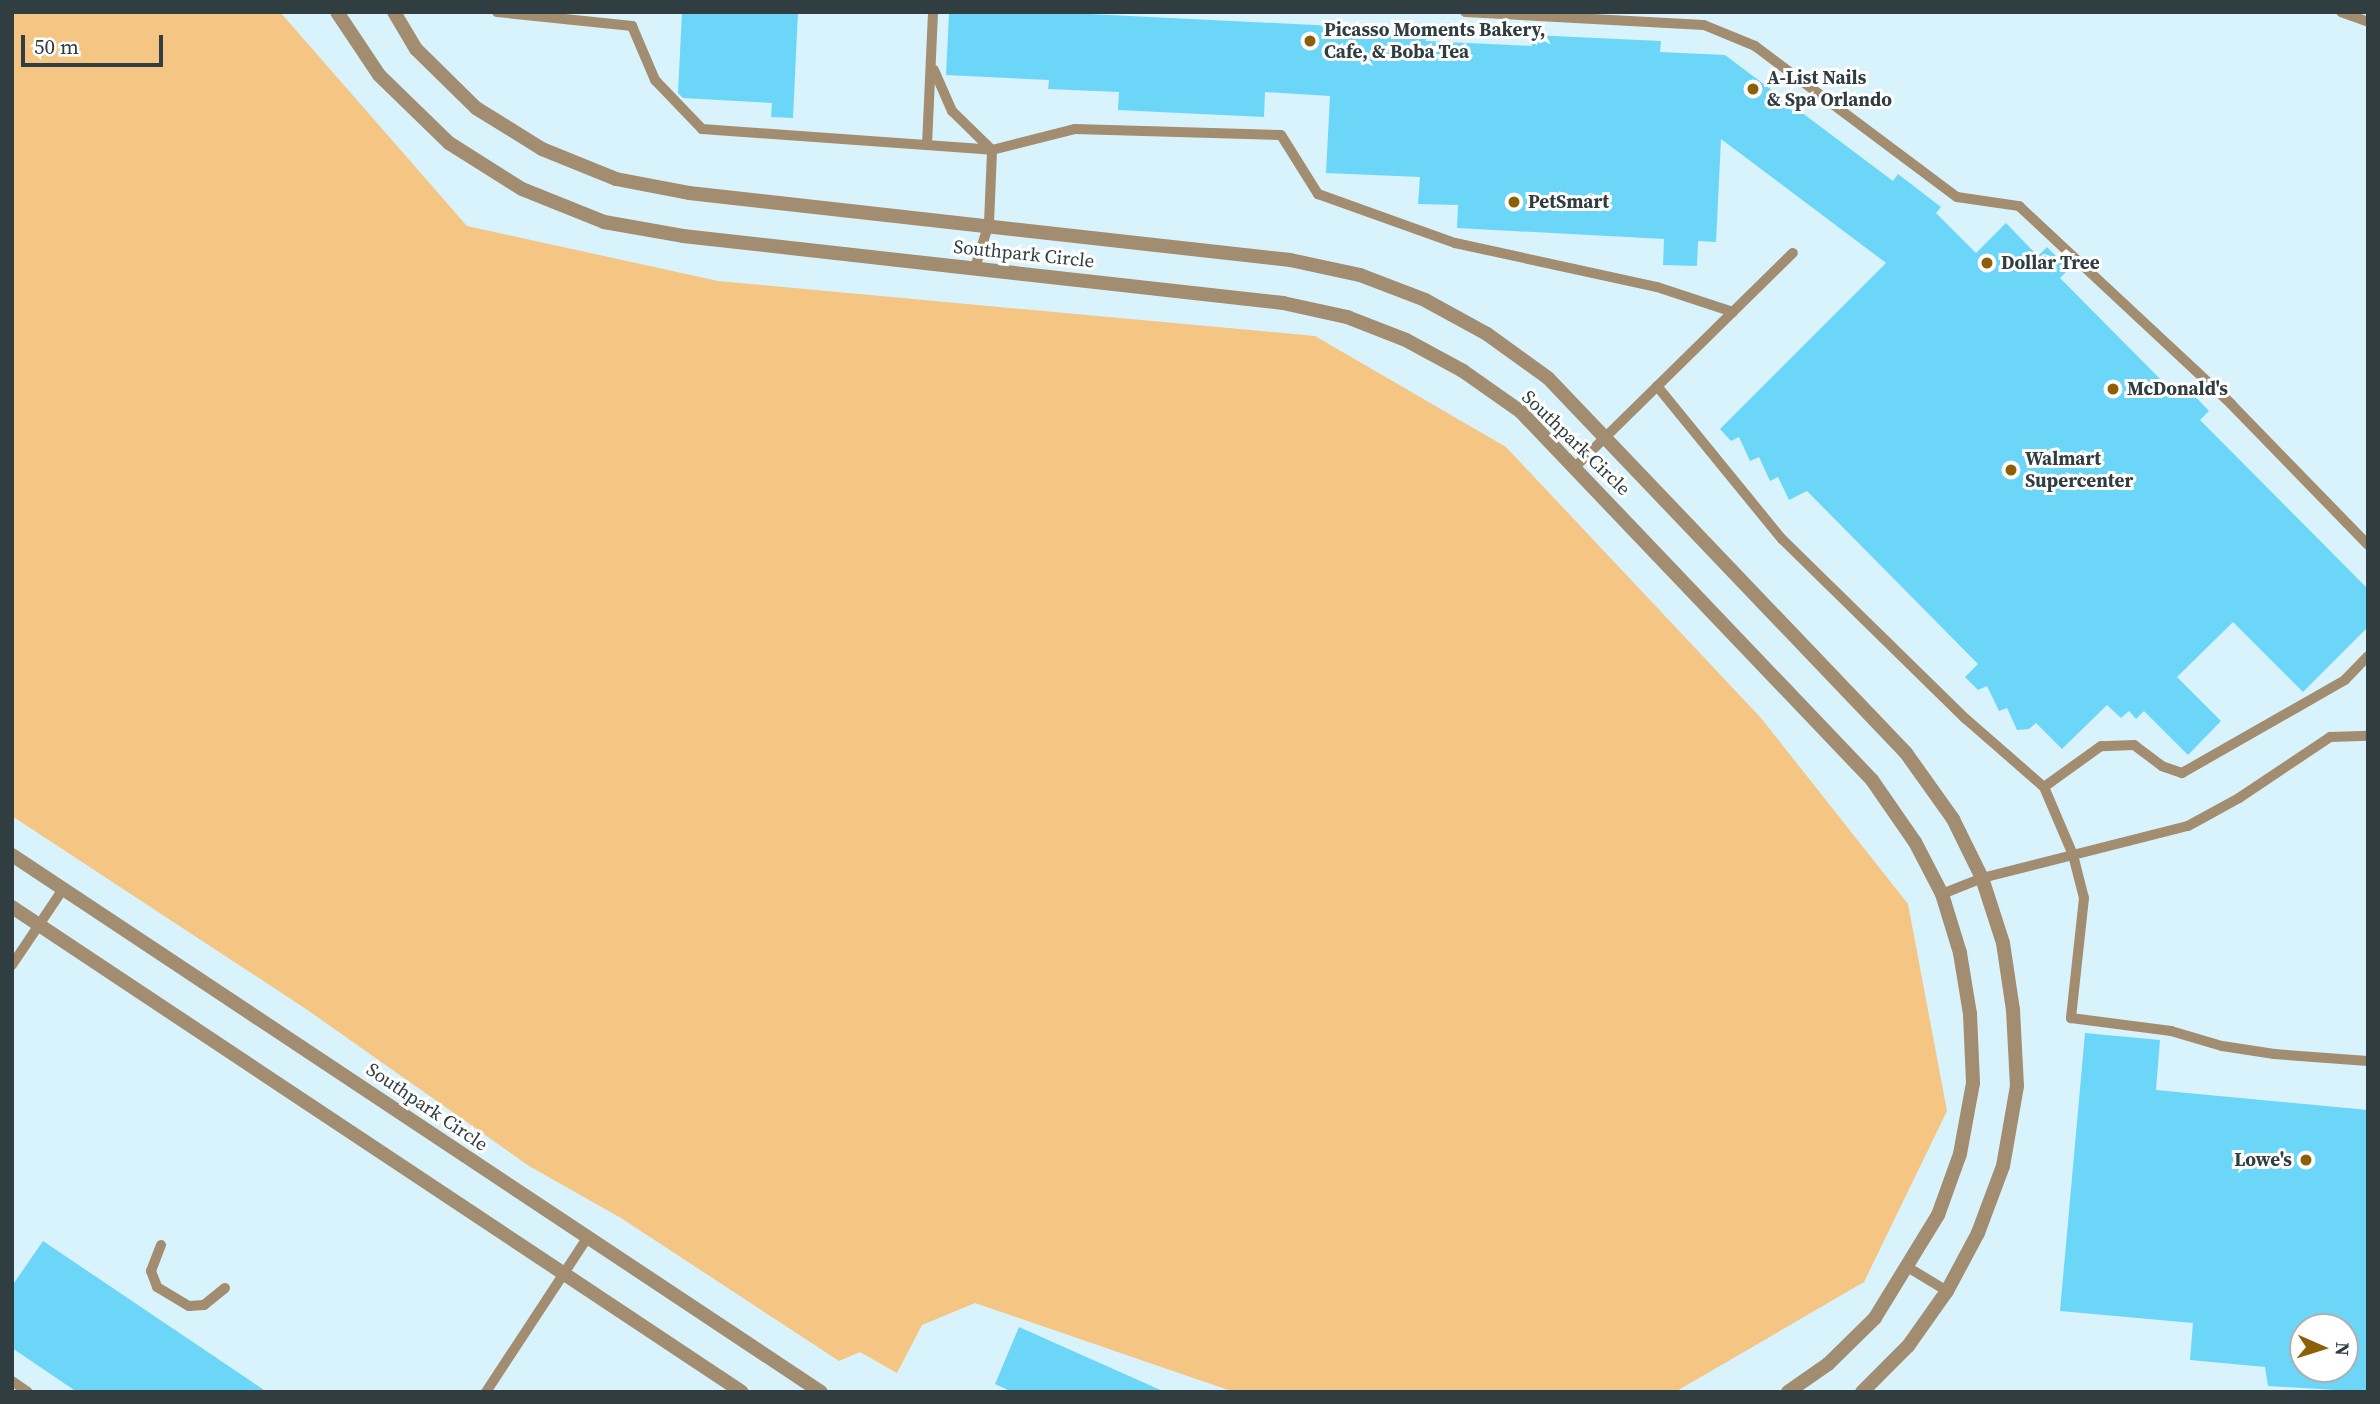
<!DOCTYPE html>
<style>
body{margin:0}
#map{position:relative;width:2380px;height:1404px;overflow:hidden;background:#d9f3fc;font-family:"Source Serif 4",serif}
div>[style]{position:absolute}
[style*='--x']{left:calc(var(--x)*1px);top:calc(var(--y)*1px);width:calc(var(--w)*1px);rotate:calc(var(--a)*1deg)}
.green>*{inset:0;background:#f5c583}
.building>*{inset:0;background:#6cd6f8}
.service>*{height:10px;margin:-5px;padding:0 5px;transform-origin:5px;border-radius:5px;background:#a38d70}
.tertiary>*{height:14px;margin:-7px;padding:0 7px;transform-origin:7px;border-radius:7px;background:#a38d70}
.dots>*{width:19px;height:19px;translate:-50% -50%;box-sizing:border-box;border:4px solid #fff;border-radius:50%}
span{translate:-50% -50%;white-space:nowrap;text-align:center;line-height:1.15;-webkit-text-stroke:6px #fff;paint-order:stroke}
.poi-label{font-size:19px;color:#303d41;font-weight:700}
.left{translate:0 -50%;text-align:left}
.right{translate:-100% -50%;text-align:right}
.street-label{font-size:19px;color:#303d41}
.frame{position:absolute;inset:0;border:14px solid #303d41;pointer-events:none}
.north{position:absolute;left:2289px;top:1313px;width:70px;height:70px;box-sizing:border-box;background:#fff;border:2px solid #acb1b3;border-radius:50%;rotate:93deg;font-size:19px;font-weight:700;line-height:28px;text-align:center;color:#303d41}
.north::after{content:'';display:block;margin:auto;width:24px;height:32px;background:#8d5f06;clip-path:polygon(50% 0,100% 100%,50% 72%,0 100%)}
.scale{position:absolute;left:21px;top:35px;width:142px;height:32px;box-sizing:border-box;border:4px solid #303d41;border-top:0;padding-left:9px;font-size:21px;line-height:24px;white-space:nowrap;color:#303d41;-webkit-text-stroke:5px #fff;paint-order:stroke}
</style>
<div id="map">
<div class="green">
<div style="clip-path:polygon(12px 12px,280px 12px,467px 226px,718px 281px,1315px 336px,1506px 447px,1761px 718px,1908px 904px,1947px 1111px,1864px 1282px,1675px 1392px,1234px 1392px,975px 1303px,922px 1325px,897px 1373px,860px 1352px,839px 1361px,621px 1218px,529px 1166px,306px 1009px,12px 816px)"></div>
</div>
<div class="building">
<div style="clip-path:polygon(682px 12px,798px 12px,793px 118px,771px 117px,772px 103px,683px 98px,678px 93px)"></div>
<div style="clip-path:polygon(949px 12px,1049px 12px,1334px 26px,1333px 35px,1372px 38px,1372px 30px,1426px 33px,1426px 41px,1532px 46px,1532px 35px,1661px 41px,1660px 52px,1725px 55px,1893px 181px,1898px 174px,1941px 207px,1936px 213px,1976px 253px,2006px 223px,2038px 256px,2047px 247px,2069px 269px,2060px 278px,2179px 398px,2188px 389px,2209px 411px,2200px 420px,2368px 589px,2368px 627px,2303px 692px,2233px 622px,2177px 677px,2221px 721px,2188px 755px,2144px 711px,2136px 719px,2129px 711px,2121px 718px,2107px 705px,2062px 749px,2036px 723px,2029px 729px,2017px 730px,2007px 708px,1999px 711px,1987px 686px,1978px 690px,1965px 677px,1978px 664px,1807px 491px,1789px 500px,1778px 477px,1770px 481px,1759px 457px,1750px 461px,1739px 437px,1731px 441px,1720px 429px,1886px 263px,1721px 139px,1716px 242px,1698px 241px,1697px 266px,1663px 265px,1664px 239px,1457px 228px,1458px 205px,1418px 204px,1420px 177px,1326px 173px,1330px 96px,1265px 92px,1264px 117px,1118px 110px,1119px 92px,1048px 89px,1049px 80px,946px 75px)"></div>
<div style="clip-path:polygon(evenodd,2085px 1033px,2160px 1040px,2156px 1090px,2368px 1110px,2368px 1392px,2268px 1386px,2265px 1367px,2190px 1360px,2193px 1323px,2060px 1311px,2085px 1033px,2303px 1327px,2345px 1327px,2345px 1369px,2303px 1369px,2303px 1327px)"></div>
<div style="clip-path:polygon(43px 1241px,267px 1392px,77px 1392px,12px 1348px,12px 1286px)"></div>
<div style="clip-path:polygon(1019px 1327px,1165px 1392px,1012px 1392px,995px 1384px)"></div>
</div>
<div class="service">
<div style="--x:497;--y:12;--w:136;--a:5.9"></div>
<div style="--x:632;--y:26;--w:59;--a:66.9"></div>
<div style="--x:655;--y:80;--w:68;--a:46.2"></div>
<div style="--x:702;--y:129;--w:291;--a:4.1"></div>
<div style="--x:992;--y:150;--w:86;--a:-14.2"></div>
<div style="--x:1075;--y:129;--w:206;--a:1.7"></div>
<div style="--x:1281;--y:135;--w:70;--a:57.9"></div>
<div style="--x:1318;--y:194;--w:145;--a:19.7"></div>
<div style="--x:1455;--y:243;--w:207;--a:12.3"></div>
<div style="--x:1657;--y:287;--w:80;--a:18.2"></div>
<div style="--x:1465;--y:12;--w:239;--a:3.1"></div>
<div style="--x:1704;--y:25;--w:55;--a:22.4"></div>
<div style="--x:1755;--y:46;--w:252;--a:36.8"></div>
<div style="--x:1957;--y:197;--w:63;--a:8.3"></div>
<div style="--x:2019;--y:206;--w:290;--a:43"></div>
<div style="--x:2231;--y:404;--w:197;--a:45.8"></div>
<div style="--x:2341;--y:12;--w:29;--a:20"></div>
<div style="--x:934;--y:70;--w:45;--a:66.3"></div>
<div style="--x:952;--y:111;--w:56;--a:44.3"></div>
<div style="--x:927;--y:145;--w:133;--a:-87.4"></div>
<div style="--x:975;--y:268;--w:47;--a:-72.7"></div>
<div style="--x:989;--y:223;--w:73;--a:-87.6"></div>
<div style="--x:1657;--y:386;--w:198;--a:50.8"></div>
<div style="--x:1782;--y:539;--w:257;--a:44.4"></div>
<div style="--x:1966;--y:719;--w:103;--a:41.1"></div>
<div style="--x:1576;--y:466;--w:304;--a:-44.5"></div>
<div style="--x:2368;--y:656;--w:33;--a:134"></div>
<div style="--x:2345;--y:680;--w:188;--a:150.3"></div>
<div style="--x:2182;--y:773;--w:21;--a:-161"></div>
<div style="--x:2162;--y:766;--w:35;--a:-143"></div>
<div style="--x:2134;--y:745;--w:33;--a:178"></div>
<div style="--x:2101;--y:746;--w:70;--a:144.3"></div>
<div style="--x:2044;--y:787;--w:74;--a:66.9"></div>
<div style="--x:2073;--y:855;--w:44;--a:75.7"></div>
<div style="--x:2084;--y:898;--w:121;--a:96.2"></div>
<div style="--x:2071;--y:1018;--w:101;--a:7.4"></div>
<div style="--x:2171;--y:1031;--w:53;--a:16.4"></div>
<div style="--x:2222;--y:1046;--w:53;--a:8.7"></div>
<div style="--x:2274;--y:1054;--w:94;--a:4.3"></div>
<div style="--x:1942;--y:894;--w:43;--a:-21.8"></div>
<div style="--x:1982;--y:878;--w:212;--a:-14.2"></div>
<div style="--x:2188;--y:826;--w:58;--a:-28.8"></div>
<div style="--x:2239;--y:798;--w:110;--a:-33.8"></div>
<div style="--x:2330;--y:737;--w:38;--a:-2"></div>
<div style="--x:12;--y:965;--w:92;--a:-56.1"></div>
<div style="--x:161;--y:1245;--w:28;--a:111"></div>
<div style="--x:151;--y:1271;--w:17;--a:69"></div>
<div style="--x:157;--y:1287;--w:37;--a:31"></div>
<div style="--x:189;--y:1306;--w:15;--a:-4"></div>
<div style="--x:204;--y:1305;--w:27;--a:-39"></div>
<div style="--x:1909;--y:1268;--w:44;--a:31.2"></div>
<div style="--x:12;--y:1381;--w:19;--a:35"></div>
<div style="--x:486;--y:1392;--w:186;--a:-56.7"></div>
</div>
<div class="tertiary">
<div style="--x:337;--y:12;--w:76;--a:56.3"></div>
<div style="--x:379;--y:75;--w:98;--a:44.2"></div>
<div style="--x:449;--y:143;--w:86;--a:32.2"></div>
<div style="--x:522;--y:189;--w:88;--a:21.9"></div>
<div style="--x:604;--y:222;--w:80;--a:10"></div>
<div style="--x:683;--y:236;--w:604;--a:6.37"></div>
<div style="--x:1283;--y:303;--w:66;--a:12.3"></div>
<div style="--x:1347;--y:317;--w:63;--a:21.3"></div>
<div style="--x:1406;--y:340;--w:65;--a:28.5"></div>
<div style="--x:1463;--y:371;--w:70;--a:35.1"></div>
<div style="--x:1520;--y:411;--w:510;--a:46.35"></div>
<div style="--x:1872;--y:780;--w:75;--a:55.3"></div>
<div style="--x:1915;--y:842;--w:59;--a:62.6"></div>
<div style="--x:1942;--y:894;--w:62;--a:73"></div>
<div style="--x:1960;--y:953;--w:62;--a:80.7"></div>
<div style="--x:1970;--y:1014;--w:69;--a:87.5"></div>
<div style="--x:1973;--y:1083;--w:72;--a:100.4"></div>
<div style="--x:1960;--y:1154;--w:65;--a:109.8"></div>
<div style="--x:1938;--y:1215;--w:121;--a:121.5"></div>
<div style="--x:1875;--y:1318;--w:66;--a:135.6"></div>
<div style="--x:1828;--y:1364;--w:49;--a:145"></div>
<div style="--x:394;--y:12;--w:43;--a:59.3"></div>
<div style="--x:416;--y:49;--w:84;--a:44.5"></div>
<div style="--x:476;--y:108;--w:78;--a:31.8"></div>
<div style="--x:542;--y:149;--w:80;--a:22.1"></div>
<div style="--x:616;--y:179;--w:74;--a:10.9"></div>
<div style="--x:689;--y:193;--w:605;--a:6.36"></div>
<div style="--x:1290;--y:260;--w:72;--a:12.1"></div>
<div style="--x:1360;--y:275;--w:70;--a:21"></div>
<div style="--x:1425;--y:300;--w:71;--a:28.7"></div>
<div style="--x:1487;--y:334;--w:75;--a:35.8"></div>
<div style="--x:1548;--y:378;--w:518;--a:46.33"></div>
<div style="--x:1906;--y:753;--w:81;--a:54.5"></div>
<div style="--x:1953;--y:819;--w:66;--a:63.8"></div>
<div style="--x:1982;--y:878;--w:68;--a:72.1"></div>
<div style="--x:2003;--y:943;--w:68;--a:81.5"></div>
<div style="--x:2013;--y:1010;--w:76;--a:87"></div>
<div style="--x:2017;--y:1086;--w:81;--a:99.9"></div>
<div style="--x:2003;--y:1166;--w:72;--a:110.5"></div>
<div style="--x:1978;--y:1233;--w:66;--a:118.1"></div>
<div style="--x:1947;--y:1291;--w:67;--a:125.3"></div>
<div style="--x:1908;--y:1346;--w:65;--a:135"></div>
<div style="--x:12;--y:855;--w:971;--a:33.58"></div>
<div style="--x:12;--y:907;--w:876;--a:33.6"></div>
</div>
<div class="dots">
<div style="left:1310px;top:41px;background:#8d5f06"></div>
<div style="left:1753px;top:89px;background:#8d5f06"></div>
<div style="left:1514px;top:202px;background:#8d5f06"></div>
<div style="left:1987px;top:263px;background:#8d5f06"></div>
<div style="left:2113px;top:389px;background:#8d5f06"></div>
<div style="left:2011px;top:470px;background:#8d5f06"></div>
<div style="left:2306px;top:1160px;background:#8d5f06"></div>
</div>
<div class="poi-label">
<span class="left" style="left:1324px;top:41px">Picasso Moments Bakery,<br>Cafe, &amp; Boba Tea</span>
<span class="left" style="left:1767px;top:89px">A-List Nails<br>&amp; Spa Orlando</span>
<span class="left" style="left:1528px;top:202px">PetSmart</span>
<span class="left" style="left:2001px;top:263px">Dollar Tree</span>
<span class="left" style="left:2127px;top:389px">McDonald's</span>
<span class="left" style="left:2025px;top:470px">Walmart<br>Supercenter</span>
<span class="right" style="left:2292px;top:1160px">Lowe's</span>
</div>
<div class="street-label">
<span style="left:1024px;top:254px;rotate:6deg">Southpark Circle</span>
<span style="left:1576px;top:443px;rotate:44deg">Southpark Circle</span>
<span style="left:427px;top:1107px;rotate:34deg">Southpark Circle</span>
</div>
<div class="frame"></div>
<div class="north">N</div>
<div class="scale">50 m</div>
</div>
